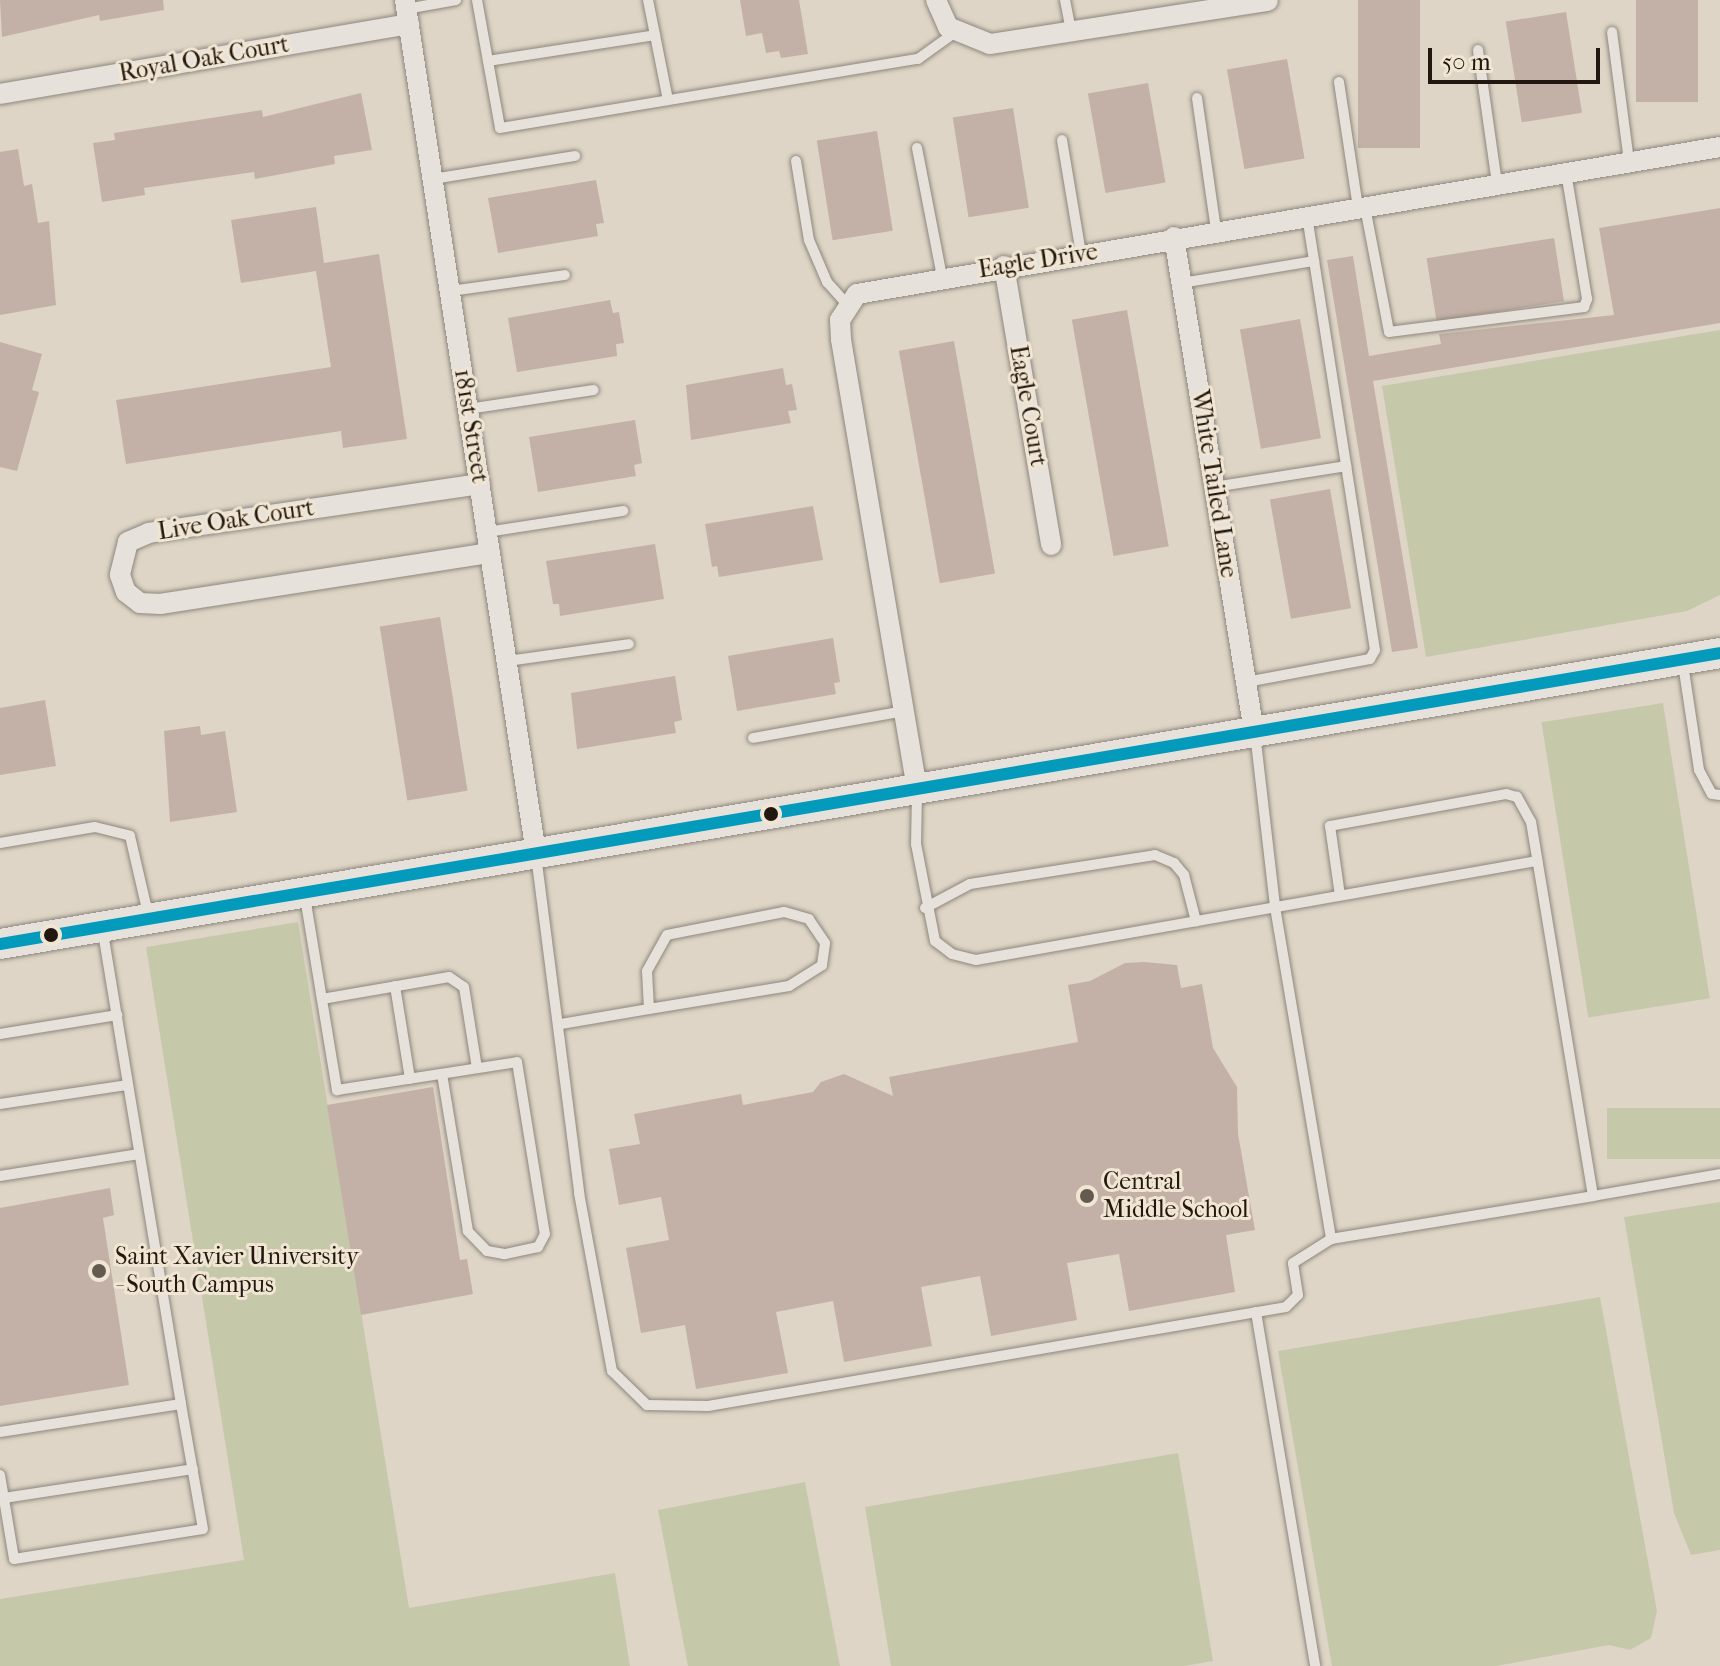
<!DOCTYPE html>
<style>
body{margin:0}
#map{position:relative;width:1720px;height:1666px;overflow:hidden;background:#ded5c6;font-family:"IM FELL French Canon",serif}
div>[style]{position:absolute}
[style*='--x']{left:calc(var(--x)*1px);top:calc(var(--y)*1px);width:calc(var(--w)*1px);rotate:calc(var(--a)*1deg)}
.green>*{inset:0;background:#c5c9aa;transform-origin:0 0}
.building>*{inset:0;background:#c3b1a7;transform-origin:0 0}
.roads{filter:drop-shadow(0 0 2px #8e877d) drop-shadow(0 0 2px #8e877d)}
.lane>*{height:10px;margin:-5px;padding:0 5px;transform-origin:5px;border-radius:5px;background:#e6e1da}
.street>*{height:20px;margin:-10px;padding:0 10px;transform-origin:10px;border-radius:10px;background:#e6e1da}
.secondary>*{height:30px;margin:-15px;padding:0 15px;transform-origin:15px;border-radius:15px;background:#e6e1da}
.bus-1>*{height:12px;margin:-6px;padding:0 6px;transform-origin:6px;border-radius:6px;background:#039abb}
.dots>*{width:22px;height:22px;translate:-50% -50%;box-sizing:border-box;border:4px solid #f1e6d3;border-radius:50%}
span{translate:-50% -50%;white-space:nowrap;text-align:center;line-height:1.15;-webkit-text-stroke:6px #f1e6d3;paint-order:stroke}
.street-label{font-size:24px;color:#22180f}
.poi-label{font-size:24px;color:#22180f}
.left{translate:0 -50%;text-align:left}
.scale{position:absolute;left:1428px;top:48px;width:172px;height:36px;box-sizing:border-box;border:4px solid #22180f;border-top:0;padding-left:10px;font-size:24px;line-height:28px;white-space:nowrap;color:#22180f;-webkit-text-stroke:6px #f1e6d3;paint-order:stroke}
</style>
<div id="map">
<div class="green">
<div style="clip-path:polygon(1720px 330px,1720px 595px,1687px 611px,1426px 657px,1382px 386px)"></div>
<div style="left:1663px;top:703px;width:299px;height:123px;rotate:81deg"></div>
<div style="clip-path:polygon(298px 922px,409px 1608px,615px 1573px,630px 1666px,0 1666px,0 1599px,244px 1560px,146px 947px)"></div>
<div style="left:1720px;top:1108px;width:51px;height:113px;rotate:90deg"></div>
<div style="clip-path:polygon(1720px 1202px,1720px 1550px,1691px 1555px,1674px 1513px,1624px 1217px)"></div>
<div style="clip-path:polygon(1600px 1297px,1657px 1611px,1651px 1638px,1630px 1650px,1609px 1645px,1496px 1666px,1332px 1666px,1278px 1351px)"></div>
<div style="clip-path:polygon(1178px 1453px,1213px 1661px,1184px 1666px,891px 1666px,865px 1507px)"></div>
<div style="clip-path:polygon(805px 1482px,840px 1666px,688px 1666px,658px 1510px)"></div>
</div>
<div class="building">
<div style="clip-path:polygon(0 0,163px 0,164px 10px,100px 21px,99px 15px,2px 37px)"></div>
<div style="clip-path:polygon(740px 0,799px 0,808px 54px,781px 58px,779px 51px,766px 53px,762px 33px,746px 36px)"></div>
<div style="left:1358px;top:0;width:62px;height:148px"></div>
<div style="left:1636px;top:0;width:62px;height:102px"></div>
<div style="left:1566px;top:12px;width:102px;height:61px;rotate:81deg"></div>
<div style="left:1287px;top:59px;width:101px;height:61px;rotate:80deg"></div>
<div style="left:1148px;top:83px;width:101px;height:61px;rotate:80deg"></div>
<div style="clip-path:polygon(361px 93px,372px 150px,334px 156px,335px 164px,255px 179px,254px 172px,144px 188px,145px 195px,102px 202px,93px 143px,115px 140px,114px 133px,262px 110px,263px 117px)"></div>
<div style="left:1013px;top:108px;width:101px;height:61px;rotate:81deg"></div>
<div style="left:877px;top:131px;width:101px;height:61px;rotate:81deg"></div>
<div style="clip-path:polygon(18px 149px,24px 186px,32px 184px,38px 223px,49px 221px,56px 305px,0 315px,0 152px)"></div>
<div style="clip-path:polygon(596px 180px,604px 223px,596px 224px,598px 236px,498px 253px,488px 198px)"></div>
<div style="clip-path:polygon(316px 207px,324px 263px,379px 254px,407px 439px,343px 448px,341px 431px,126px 464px,116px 400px,331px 367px,316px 271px,241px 283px,231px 220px)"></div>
<div style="clip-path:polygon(1720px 208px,1720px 323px,1373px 381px,1418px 648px,1392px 652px,1327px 260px,1353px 256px,1369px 356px,1441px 344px,1439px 334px,1614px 315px,1599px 228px)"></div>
<div style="left:1554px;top:238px;width:64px;height:129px;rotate:81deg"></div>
<div style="clip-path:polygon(610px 300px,613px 313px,619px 312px,624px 343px,616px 344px,617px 356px,517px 372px,508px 318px)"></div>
<div style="left:1127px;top:310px;width:240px;height:56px;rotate:80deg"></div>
<div style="left:1300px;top:319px;width:121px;height:61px;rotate:80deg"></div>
<div style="left:954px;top:341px;width:236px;height:56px;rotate:80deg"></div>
<div style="clip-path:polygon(0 342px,42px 354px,32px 390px,39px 392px,17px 471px,0 467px)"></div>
<div style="clip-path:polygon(783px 368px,786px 385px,792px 384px,797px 410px,788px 411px,791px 423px,691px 440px,686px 385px)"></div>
<div style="clip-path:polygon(635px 420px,642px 463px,634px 465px,636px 476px,538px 492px,529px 437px)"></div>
<div style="left:1330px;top:489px;width:121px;height:61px;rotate:80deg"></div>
<div style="clip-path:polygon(813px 506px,823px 560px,719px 577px,717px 566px,712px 567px,705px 524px)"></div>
<div style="clip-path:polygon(655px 544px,664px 599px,560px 616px,559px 604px,553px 604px,546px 561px)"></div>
<div style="left:440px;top:617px;width:176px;height:61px;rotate:81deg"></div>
<div style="clip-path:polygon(833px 638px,840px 682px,834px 683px,836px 694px,737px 711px,728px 656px)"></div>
<div style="clip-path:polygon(675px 676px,682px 720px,674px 722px,676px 733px,577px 749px,571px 693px)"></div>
<div style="clip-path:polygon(45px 700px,56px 766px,0 775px,0 708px)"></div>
<div style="clip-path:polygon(200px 726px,201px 735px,225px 731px,237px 812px,170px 822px,164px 731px)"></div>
<div style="clip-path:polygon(1144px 962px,1177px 965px,1181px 988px,1202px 984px,1213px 1048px,1237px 1087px,1238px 1134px,1255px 1230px,1226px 1235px,1235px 1292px,1129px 1311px,1119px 1254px,1067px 1263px,1077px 1320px,991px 1336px,980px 1276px,921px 1287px,932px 1346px,844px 1362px,833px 1301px,776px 1312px,788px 1373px,696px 1389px,685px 1325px,641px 1333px,626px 1248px,669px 1240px,661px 1197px,619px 1205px,609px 1149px,640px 1144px,634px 1114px,741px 1094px,743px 1105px,813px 1092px,821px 1082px,844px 1074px,893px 1096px,889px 1077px,1078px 1042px,1068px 985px,1090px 981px,1125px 963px)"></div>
<div style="clip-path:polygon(433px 1087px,460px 1260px,467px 1259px,473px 1294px,361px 1315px,327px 1105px)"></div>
<div style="clip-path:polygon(110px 1188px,114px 1215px,103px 1218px,129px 1385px,0 1406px,0 1208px)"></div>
</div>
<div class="roads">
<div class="lane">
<div style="--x:477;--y:0;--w:130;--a:79.8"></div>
<div style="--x:500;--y:128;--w:424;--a:-9.4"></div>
<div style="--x:918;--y:59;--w:48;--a:-35.7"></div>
<div style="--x:648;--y:0;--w:102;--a:78.7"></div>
<div style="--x:1065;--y:0;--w:32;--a:79"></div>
<div style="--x:406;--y:9;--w:51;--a:-10.2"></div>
<div style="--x:1612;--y:32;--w:131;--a:82.5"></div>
<div style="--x:1478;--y:50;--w:135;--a:81.9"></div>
<div style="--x:488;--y:61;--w:169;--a:-8.8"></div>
<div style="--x:1339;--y:82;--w:126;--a:81.4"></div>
<div style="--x:1197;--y:98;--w:133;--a:81.8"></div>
<div style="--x:1062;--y:140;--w:116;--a:80.5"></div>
<div style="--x:917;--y:148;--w:131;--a:79"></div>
<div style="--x:796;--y:161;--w:80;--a:80.7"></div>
<div style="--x:809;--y:240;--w:46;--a:66.8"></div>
<div style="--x:827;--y:282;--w:28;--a:48"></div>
<div style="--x:433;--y:179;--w:144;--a:-9.2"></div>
<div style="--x:1365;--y:207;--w:127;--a:79.1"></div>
<div style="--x:1389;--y:332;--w:197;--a:-7.3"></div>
<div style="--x:1584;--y:307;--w:9;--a:-69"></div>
<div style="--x:1587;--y:299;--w:129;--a:-99.4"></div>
<div style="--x:1181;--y:283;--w:135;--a:-9.4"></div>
<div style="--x:450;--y:291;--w:116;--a:-7.9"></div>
<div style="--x:468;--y:409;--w:127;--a:-8.6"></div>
<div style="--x:1214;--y:487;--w:134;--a:-9"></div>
<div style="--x:487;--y:532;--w:138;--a:-8.8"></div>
<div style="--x:507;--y:661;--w:123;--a:-7.9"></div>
<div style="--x:1683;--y:664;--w:107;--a:81.4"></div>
<div style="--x:1699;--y:770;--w:27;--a:62"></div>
<div style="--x:1712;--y:794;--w:8;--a:7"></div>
<div style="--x:1246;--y:682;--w:126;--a:-10.5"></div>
<div style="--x:1370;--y:659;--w:10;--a:-61"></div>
<div style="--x:1375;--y:650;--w:438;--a:-98.9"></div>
<div style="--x:1255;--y:733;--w:175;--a:83.4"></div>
<div style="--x:1275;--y:907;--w:337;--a:80.4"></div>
<div style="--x:1331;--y:1239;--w:266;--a:-9.3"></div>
<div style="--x:1593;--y:1196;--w:379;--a:-99.4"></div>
<div style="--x:1531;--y:822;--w:29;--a:-119"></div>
<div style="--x:1517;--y:797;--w:11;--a:-165"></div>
<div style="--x:1506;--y:794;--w:179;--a:169.7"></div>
<div style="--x:1330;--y:826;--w:70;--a:81.8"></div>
<div style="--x:753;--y:738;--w:153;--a:-10.1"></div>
<div style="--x:917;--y:793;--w:51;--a:91.1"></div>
<div style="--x:916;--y:844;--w:99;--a:78.9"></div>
<div style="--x:935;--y:941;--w:21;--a:37"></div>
<div style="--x:952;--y:954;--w:25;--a:14"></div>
<div style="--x:976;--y:960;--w:570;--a:-10.01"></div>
<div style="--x:0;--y:843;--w:96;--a:-9.6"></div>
<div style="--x:95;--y:827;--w:36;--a:14"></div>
<div style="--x:130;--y:836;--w:80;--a:77"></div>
<div style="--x:536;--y:855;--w:341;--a:82.7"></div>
<div style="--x:579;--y:1193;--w:181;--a:79.5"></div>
<div style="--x:612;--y:1371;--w:49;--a:44.2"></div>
<div style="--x:647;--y:1405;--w:61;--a:0.9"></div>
<div style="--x:708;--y:1406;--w:586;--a:-9.72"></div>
<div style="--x:1286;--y:1307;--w:17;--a:-45"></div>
<div style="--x:1298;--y:1295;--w:32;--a:-99"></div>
<div style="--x:1293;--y:1263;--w:45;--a:-32.3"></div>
<div style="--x:305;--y:897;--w:196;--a:80.6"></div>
<div style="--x:337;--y:1090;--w:182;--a:-8.8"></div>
<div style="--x:517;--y:1062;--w:174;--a:80.8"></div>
<div style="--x:545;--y:1234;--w:15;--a:118"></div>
<div style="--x:538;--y:1247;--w:35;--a:168"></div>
<div style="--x:504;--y:1254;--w:17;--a:-170"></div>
<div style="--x:487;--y:1251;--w:28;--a:-134"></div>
<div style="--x:468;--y:1231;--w:159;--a:-99.4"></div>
<div style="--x:925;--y:908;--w:51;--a:-28.1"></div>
<div style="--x:970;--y:884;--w:187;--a:-8.9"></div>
<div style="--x:1155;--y:855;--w:21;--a:23"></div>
<div style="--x:1174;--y:863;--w:16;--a:50"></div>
<div style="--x:1184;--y:875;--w:48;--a:75.4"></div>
<div style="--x:395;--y:986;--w:94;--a:80.8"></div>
<div style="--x:322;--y:999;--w:129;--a:-9.8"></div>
<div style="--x:449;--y:977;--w:18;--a:34"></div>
<div style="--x:464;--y:987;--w:82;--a:80.9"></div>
<div style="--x:561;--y:1024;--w:89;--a:-9.7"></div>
<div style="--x:649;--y:1009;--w:142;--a:-9.3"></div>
<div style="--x:789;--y:986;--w:39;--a:-32"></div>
<div style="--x:822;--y:965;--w:22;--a:-82"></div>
<div style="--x:825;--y:943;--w:29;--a:-124"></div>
<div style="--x:809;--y:919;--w:26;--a:-164"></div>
<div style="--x:784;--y:912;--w:119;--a:168.9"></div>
<div style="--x:667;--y:935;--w:41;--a:119.1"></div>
<div style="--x:647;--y:971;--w:38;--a:87"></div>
<div style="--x:0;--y:1034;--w:119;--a:-9.2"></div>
<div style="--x:0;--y:1104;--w:128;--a:-8.5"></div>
<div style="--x:0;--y:1176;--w:141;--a:-9"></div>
<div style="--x:1593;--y:1196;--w:129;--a:-9.8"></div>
<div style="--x:1256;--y:1312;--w:359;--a:80.5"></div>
<div style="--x:0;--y:1432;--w:183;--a:-8.8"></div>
<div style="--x:181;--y:1404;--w:483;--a:-99.4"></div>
<div style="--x:0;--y:1475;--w:85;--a:80.5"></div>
<div style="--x:14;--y:1559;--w:191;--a:-9"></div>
<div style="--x:203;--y:1529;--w:127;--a:-100"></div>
<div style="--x:4;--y:1498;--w:191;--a:-8.7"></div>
</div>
<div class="street">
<div style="--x:405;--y:0;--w:863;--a:81.27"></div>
<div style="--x:936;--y:0;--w:30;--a:66"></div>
<div style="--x:948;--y:27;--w:45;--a:22"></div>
<div style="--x:990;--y:44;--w:281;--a:-8.8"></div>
<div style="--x:0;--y:94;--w:415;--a:-9.7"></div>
<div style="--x:1174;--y:237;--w:501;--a:80.82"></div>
<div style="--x:1004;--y:266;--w:283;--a:80.4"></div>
<div style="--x:480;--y:484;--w:335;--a:171.6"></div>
<div style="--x:149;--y:533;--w:23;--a:157"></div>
<div style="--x:128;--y:542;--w:34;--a:104"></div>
<div style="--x:120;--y:575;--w:18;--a:71"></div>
<div style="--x:126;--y:592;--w:18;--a:38"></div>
<div style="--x:140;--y:603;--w:20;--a:3"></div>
<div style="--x:160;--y:604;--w:334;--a:-8.8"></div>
<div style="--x:917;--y:789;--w:456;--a:-99.6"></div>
<div style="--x:841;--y:339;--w:19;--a:-93"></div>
<div style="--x:840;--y:320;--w:31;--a:-57"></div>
<div style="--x:857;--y:294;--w:875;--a:-9.67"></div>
</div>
<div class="secondary">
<div style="--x:0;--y:944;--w:1744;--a:-9.6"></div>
</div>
</div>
<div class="bus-1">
<div style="--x:0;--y:944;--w:1744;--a:-9.6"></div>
</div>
<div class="dots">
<div style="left:771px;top:814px;background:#22180f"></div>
<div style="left:51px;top:935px;background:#22180f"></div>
<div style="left:1087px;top:1196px;background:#645a4f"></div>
<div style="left:99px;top:1271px;background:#645a4f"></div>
</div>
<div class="street-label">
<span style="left:204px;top:59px;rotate:-10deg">Royal Oak Court</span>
<span style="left:1038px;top:261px;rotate:-9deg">Eagle Drive</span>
<span style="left:1028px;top:406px;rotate:80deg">Eagle Court</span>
<span style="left:471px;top:426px;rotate:81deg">181st Street</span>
<span style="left:1214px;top:484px;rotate:81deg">White Tailed Lane</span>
<span style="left:236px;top:520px;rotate:-9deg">Live Oak Court</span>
</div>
<div class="poi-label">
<span class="left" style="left:1103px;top:1196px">Central<br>Middle School</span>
<span class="left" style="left:115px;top:1271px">Saint Xavier University<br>- South Campus</span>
</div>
<div class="scale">50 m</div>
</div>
